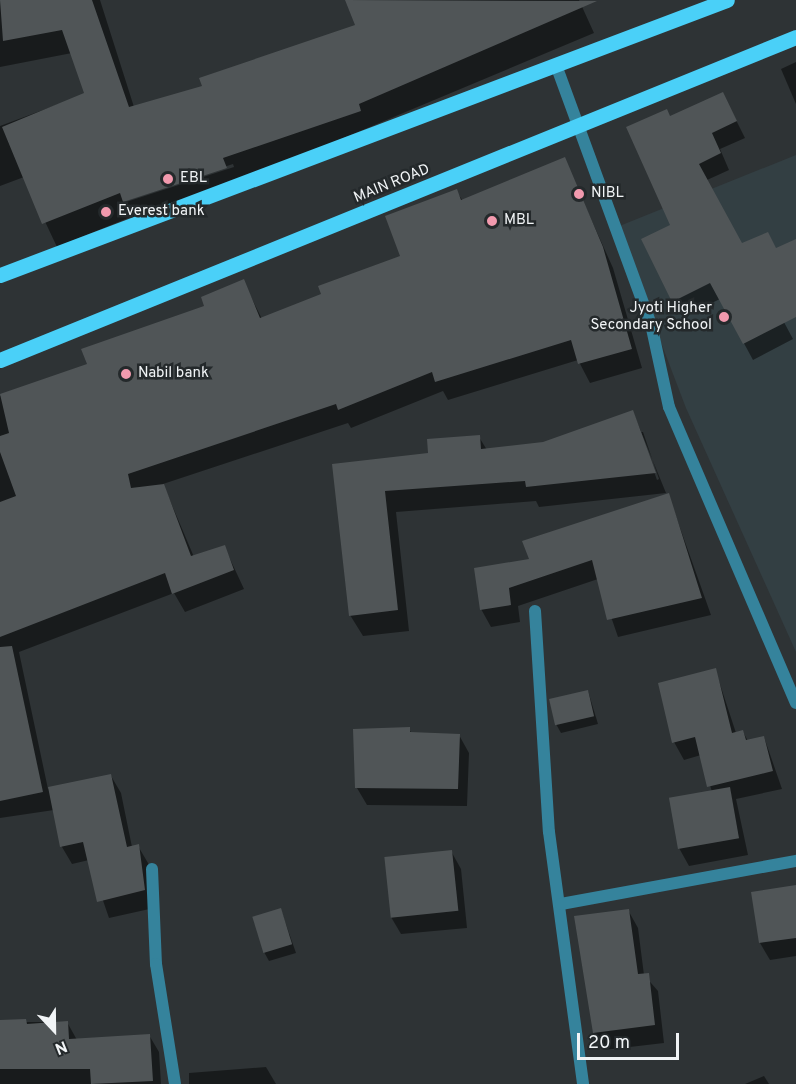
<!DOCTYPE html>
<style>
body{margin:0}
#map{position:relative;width:796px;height:1084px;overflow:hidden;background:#2e3335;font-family:Overpass,sans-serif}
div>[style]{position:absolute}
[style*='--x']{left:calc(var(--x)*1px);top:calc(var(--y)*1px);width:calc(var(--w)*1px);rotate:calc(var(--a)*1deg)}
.built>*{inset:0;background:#333f43}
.shadow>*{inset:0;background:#0007}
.building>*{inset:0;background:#505557;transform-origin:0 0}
.street>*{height:12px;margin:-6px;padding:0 6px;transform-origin:6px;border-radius:6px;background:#35839c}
.primary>*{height:15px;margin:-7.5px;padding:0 7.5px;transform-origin:7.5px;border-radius:7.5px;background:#4ad0f8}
.dots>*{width:16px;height:16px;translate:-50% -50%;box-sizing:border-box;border:3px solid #24292b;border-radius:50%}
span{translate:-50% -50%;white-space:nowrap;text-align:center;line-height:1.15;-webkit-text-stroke:5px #24292b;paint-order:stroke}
.poi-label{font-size:15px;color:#f1f4f6}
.left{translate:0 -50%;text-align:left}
.right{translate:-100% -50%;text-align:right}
.street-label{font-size:15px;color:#f1f4f6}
.north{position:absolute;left:24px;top:1000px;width:60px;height:60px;-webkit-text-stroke:4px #24292b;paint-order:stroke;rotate:158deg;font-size:16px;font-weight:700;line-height:24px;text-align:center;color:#f1f4f6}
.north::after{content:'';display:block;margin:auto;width:21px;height:27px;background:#f1f4f6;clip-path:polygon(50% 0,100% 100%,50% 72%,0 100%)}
.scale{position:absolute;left:577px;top:1033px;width:102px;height:27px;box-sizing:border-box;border:3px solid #f1f4f6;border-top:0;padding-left:8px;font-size:18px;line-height:21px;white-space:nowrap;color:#f1f4f6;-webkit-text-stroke:4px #24292b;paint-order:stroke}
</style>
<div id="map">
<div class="built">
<div style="clip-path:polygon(796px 155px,796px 652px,686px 408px,617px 227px)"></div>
</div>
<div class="shadow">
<div style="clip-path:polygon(evenodd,0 0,100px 0,134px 107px,204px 87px,357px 25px,346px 0,579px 0,594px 33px,138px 224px,133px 216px,57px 247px,24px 177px,0 186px,0 126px,86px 94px,72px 53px,0 67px,0 0,233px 164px,234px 167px,123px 203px,123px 200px,233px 164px)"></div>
<div style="clip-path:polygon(796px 62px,796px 104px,781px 69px)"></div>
<div style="clip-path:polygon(723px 94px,745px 138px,720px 149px,729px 170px,707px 180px,742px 245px,777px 249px,796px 240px,796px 303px,778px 311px,793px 339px,753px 360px,720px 299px,683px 317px,674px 301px,670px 118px)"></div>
<div style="clip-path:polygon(564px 159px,613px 268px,642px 368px,590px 383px,578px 360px,448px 400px,443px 391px,351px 428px,348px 423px,163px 484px,194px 557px,224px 546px,244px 589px,185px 612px,174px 593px,19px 652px,48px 789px,111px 776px,121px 793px,132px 847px,138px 846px,148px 863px,154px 908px,109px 918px,89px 860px,72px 864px,62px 847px,54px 810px,0 818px,0 396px,89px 365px,206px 307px,243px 281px,262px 319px,323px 295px,402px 257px,456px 191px,463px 201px)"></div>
<div style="clip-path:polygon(evenodd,633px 412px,666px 493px,539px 507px,536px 501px,396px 512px,409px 631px,363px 636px,350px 615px,333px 466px,429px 454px,479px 437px,487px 450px,544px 443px,633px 412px,640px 432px,643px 432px,659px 479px,657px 480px,640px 432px)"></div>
<div style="clip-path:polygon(668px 494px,711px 615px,618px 637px,598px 579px,518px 606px,520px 622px,491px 627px,481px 609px,531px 561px)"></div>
<div style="clip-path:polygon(715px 669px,736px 733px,743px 732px,748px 741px,764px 737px,782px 789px,736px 799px,748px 855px,689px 866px,679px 848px,712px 792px,701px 755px,684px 760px,674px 742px)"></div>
<div style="clip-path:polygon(588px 691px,598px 724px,561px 733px,556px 724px)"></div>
<div style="clip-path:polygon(409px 729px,412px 734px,459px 735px,469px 753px,467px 806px,367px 805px,357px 788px)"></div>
<div style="clip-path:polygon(451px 851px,461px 869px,467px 928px,401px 934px,391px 917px)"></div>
<div style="clip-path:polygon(796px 886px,796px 956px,770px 960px,760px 943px,753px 893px)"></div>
<div style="clip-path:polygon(281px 910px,296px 953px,269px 961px,264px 952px)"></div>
<div style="clip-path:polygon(628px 910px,638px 928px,644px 975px,658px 991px,664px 1043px,604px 1050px,594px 1033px)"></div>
<div style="clip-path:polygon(0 1022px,67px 1022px,77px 1040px,149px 1035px,159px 1052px,161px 1084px,0 1084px)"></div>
<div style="clip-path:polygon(266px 1067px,276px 1084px,189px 1084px,189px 1073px)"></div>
<div style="clip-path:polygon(764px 1076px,769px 1084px,745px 1084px)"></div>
</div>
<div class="building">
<div style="clip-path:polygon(0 0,92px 0,129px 107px,202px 86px,199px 78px,355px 25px,345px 0,597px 1px,359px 104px,361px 111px,223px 158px,227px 168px,123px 202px,120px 193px,42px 224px,2px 127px,84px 93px,62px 30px,3px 41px)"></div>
<div style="clip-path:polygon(723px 92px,737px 121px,712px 133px,721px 153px,699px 164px,742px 243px,768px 232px,776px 248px,796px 239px,796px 317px,743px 344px,710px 283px,672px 302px,641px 239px,670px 225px,626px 127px,667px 109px,670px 116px)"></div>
<div style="clip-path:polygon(565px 157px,603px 247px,632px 349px,578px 364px,571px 340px,435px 382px,432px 372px,338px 410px,336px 404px,128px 474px,131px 488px,164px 484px,191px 556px,225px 545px,234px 570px,172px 594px,165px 573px,0 637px,0 502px,16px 496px,0 452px,0 436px,9px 433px,0 394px,87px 364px,81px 349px,204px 306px,201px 297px,244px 279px,260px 318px,321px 294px,318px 286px,400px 256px,385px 216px,457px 189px,461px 200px)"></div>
<div style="clip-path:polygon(633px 410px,656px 473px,526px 487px,525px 481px,385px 491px,398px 610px,349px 616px,332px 464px,428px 453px,427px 439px,480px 435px,481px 449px,543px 442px)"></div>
<div style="clip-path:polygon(669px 493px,702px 598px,607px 620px,592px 560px,509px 588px,511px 605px,480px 610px,474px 568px,529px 559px,522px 541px)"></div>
<div style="clip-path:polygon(12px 646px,43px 792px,0 801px,0 647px)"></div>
<div style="clip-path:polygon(716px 668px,732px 733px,743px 730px,746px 740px,764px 736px,773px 771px,707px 787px,695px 737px,672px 743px,658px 683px)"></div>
<div style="left:588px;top:690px;width:27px;height:40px;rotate:77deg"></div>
<div style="clip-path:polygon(410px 727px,410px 732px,460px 734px,458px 789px,355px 788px,353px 729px)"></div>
<div style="clip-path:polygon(111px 774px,127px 847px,139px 844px,145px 890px,97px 902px,83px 842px,60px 847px,48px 787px)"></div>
<div style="left:730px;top:787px;width:52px;height:62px;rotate:80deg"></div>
<div style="left:452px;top:850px;width:61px;height:68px;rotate:84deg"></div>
<div style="clip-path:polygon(796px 885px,796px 938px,759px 943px,751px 892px)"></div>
<div style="left:281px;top:908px;width:38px;height:30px;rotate:73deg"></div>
<div style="clip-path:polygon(629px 909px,638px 974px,649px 973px,655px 1025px,593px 1033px,574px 916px)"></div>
<div style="clip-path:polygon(26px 1019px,27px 1024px,68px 1021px,69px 1039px,150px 1034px,153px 1081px,91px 1084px,90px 1069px,0 1069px,0 1020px)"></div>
</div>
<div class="street">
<div style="--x:556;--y:65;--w:276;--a:69.9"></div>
<div style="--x:651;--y:324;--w:85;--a:77.8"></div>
<div style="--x:669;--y:407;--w:322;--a:66.8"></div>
<div style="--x:535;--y:611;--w:221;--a:86.4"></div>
<div style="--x:549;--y:832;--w:254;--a:82.3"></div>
<div style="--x:152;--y:869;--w:95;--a:87.6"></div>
<div style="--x:156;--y:964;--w:121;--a:81"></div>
<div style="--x:561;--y:904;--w:239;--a:-10.4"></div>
</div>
<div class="primary">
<div style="--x:0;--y:275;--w:777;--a:-20.72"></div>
<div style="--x:0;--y:360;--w:859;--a:-22.09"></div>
</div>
<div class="dots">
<div style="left:168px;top:179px;background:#f29aae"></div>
<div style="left:579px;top:194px;background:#f29aae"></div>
<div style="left:106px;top:212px;background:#f29aae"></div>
<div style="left:492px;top:221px;background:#f29aae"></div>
<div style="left:724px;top:317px;background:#f29aae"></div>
<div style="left:126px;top:374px;background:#f29aae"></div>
</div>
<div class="poi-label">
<span class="left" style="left:180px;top:179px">EBL</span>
<span class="left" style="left:591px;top:194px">NIBL</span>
<span class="left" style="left:118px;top:212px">Everest bank</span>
<span class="left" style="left:504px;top:221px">MBL</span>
<span class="right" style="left:712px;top:317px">Jyoti Higher<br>Secondary School</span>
<span class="left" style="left:138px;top:374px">Nabil bank</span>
</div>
<div class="street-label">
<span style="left:392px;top:184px;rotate:-22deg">MAIN ROAD</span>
</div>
<div class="north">N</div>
<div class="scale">20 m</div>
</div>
